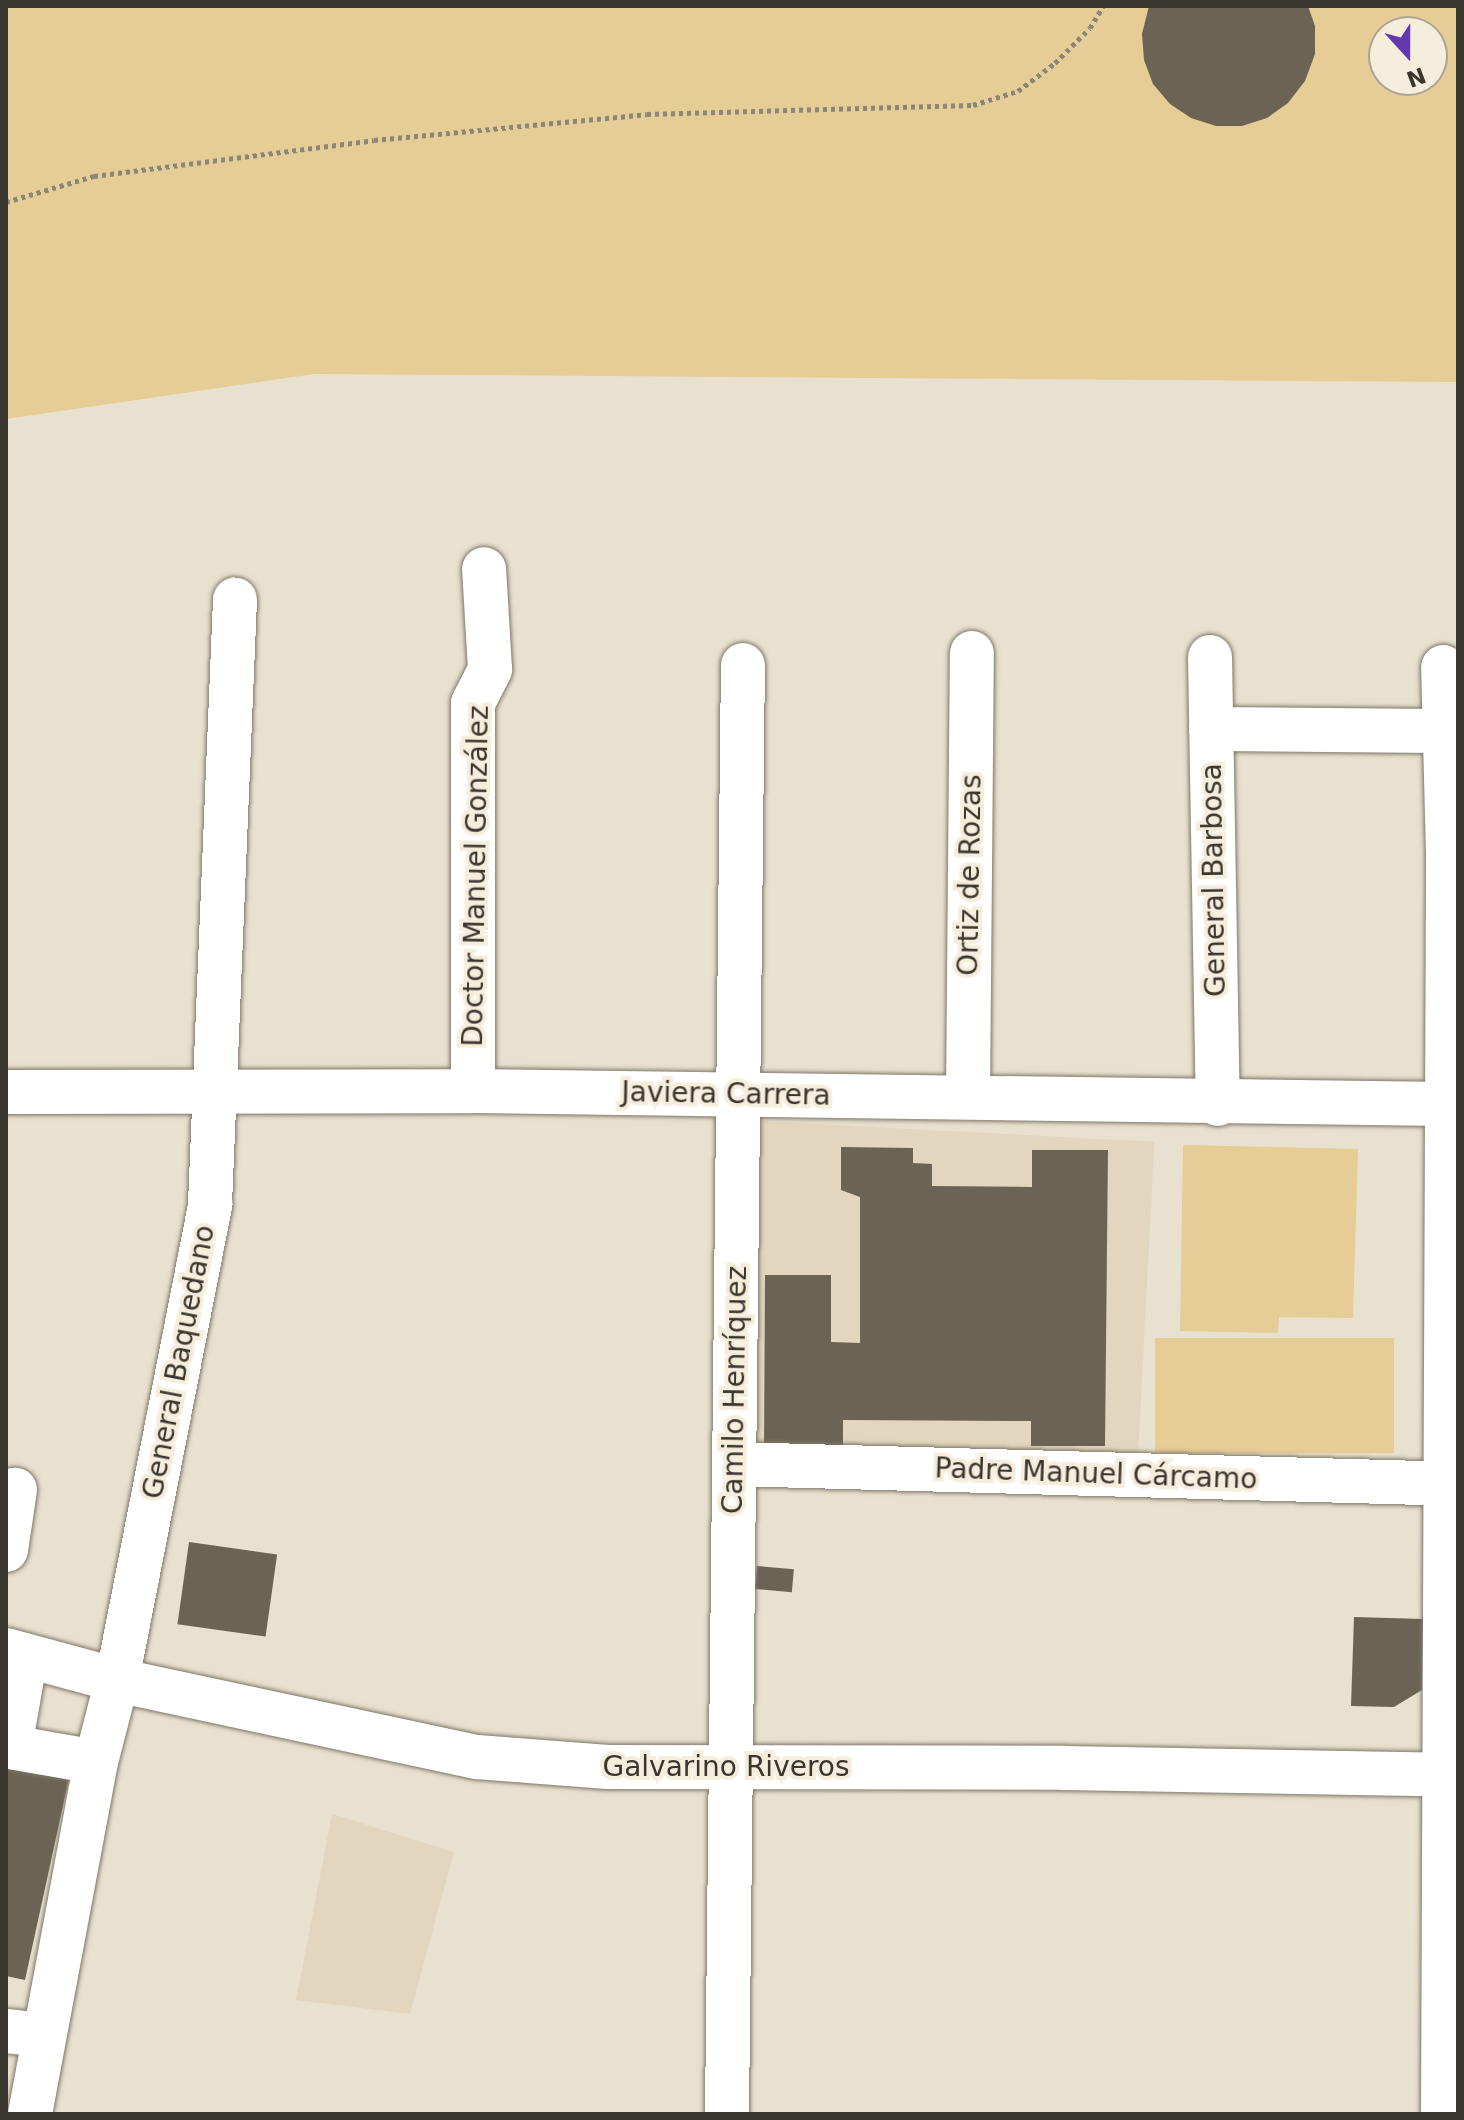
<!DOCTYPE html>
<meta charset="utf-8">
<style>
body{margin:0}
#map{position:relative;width:1464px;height:2120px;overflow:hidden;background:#e9e1cf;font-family:"DejaVu Sans",sans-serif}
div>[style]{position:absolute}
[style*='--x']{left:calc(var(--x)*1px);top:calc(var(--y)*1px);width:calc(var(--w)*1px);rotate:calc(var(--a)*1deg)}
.built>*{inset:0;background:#e2d6be;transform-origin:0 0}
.green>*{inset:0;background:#e6cc95;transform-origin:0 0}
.building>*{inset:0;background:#6b6455;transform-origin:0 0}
.path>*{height:5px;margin-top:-2.5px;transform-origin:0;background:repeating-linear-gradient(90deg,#8b867a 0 4px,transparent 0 8px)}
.roads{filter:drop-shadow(0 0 2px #7e7767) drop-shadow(0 0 2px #7e7767)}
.minor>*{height:44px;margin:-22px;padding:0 22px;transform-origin:22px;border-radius:22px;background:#fff}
.major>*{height:44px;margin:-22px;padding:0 22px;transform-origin:22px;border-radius:22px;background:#fff}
span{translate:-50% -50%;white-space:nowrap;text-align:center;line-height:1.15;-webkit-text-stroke:8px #f6eedc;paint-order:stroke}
.street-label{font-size:28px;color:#39362f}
.frame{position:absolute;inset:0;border:8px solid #39362f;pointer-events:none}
.north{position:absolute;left:1368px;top:16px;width:80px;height:80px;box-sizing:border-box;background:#f6eedc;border:2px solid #aaa497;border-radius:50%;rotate:159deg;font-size:22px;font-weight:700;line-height:32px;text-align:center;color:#39362f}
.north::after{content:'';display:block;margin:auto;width:28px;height:36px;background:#6439b0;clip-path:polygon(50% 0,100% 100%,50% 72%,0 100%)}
</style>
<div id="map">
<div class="built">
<div style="left:739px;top:1120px;width:416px;height:330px;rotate:3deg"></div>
<div style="clip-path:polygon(332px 1814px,454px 1852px,410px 2014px,296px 2000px)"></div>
</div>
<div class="green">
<div style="clip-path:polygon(evenodd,6px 6px,1458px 6px,1458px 382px,314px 374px,6px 419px,6px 6px,1384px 32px,1432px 32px,1432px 80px,1384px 80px,1384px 32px)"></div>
<div style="clip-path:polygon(1183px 1145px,1358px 1149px,1353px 1318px,1279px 1317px,1278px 1333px,1180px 1331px)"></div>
<div style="left:1155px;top:1338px;width:239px;height:115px"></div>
</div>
<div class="building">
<div style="clip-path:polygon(1149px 6px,1308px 6px,1315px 26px,1315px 54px,1305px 81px,1288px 103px,1267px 118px,1242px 126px,1216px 126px,1191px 118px,1170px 104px,1153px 84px,1144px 60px,1142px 34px)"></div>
<div style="clip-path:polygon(841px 1147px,913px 1148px,913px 1163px,932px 1164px,932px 1186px,1032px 1187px,1032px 1150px,1108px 1150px,1105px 1446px,1031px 1446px,1031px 1421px,843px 1420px,843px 1450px,764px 1450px,765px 1275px,831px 1275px,831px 1342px,860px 1343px,860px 1197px,841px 1190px)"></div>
<div style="left:189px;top:1542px;width:89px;height:83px;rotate:8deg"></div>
<div style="left:757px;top:1566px;width:37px;height:23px;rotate:5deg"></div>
<div style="clip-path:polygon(1354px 1617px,1423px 1619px,1422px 1690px,1394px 1707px,1351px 1706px)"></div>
<div style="clip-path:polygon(6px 1760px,70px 1774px,25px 1980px,6px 1976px)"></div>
</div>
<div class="path">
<div style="--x:6;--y:202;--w:92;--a:-16.5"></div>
<div style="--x:94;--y:176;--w:282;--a:-7.3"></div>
<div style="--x:374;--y:140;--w:274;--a:-5.4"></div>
<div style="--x:647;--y:114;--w:326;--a:-1.6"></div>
<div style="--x:973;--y:105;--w:47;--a:-17.3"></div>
<div style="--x:1018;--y:91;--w:46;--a:-37.1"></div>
<div style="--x:1055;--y:63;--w:49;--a:-45"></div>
<div style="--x:1090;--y:28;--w:26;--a:-59"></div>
</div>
<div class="roads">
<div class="minor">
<div style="--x:1210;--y:657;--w:447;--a:89"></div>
<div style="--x:1211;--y:729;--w:233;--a:0.5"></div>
<div style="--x:473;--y:1091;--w:388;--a:-90"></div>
<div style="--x:473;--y:703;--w:38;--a:-63"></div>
<div style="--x:490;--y:669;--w:100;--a:-93.4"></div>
<div style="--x:6;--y:1092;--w:467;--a:-0.1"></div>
<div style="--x:473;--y:1091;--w:973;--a:0.77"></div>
<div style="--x:968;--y:1096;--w:443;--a:-89.5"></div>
<div style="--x:734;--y:1464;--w:724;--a:1.58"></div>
<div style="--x:6;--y:1550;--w:61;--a:-81.5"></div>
<div style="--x:26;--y:1656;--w:92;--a:100"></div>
<div style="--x:10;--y:1747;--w:87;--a:9.9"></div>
<div style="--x:6;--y:2031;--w:37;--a:6"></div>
<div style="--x:30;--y:2114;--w:358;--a:-79.4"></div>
<div style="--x:96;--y:1762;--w:85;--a:-75.6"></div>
<div style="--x:117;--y:1680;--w:485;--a:-78.9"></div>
<div style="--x:210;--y:1204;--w:605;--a:-87.63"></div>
<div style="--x:727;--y:2114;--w:1449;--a:-89.37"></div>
<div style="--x:1443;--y:2114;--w:1260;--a:-89.77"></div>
<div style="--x:1448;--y:854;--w:187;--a:-91.5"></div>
</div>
<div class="major">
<div style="--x:6;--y:1650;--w:115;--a:15.1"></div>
<div style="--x:117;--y:1680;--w:368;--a:12.1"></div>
<div style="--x:477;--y:1757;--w:131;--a:4.4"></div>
<div style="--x:608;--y:1767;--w:456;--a:0.1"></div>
<div style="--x:1064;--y:1768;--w:394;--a:1"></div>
</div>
</div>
<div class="street-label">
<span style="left:970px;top:875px;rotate:-89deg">Ortiz de Rozas</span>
<span style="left:476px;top:876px;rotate:-89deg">Doctor Manuel González</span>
<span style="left:1214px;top:880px;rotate:-91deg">General Barbosa</span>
<span style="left:726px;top:1094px;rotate:1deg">Javiera Carrera</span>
<span style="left:179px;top:1362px;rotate:-79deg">General Baquedano</span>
<span style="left:735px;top:1390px;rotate:-89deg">Camilo Henríquez</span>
<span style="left:1096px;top:1474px;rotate:2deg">Padre Manuel Cárcamo</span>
<span style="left:726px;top:1767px">Galvarino Riveros</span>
</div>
<div class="frame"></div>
<div class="north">N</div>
</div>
